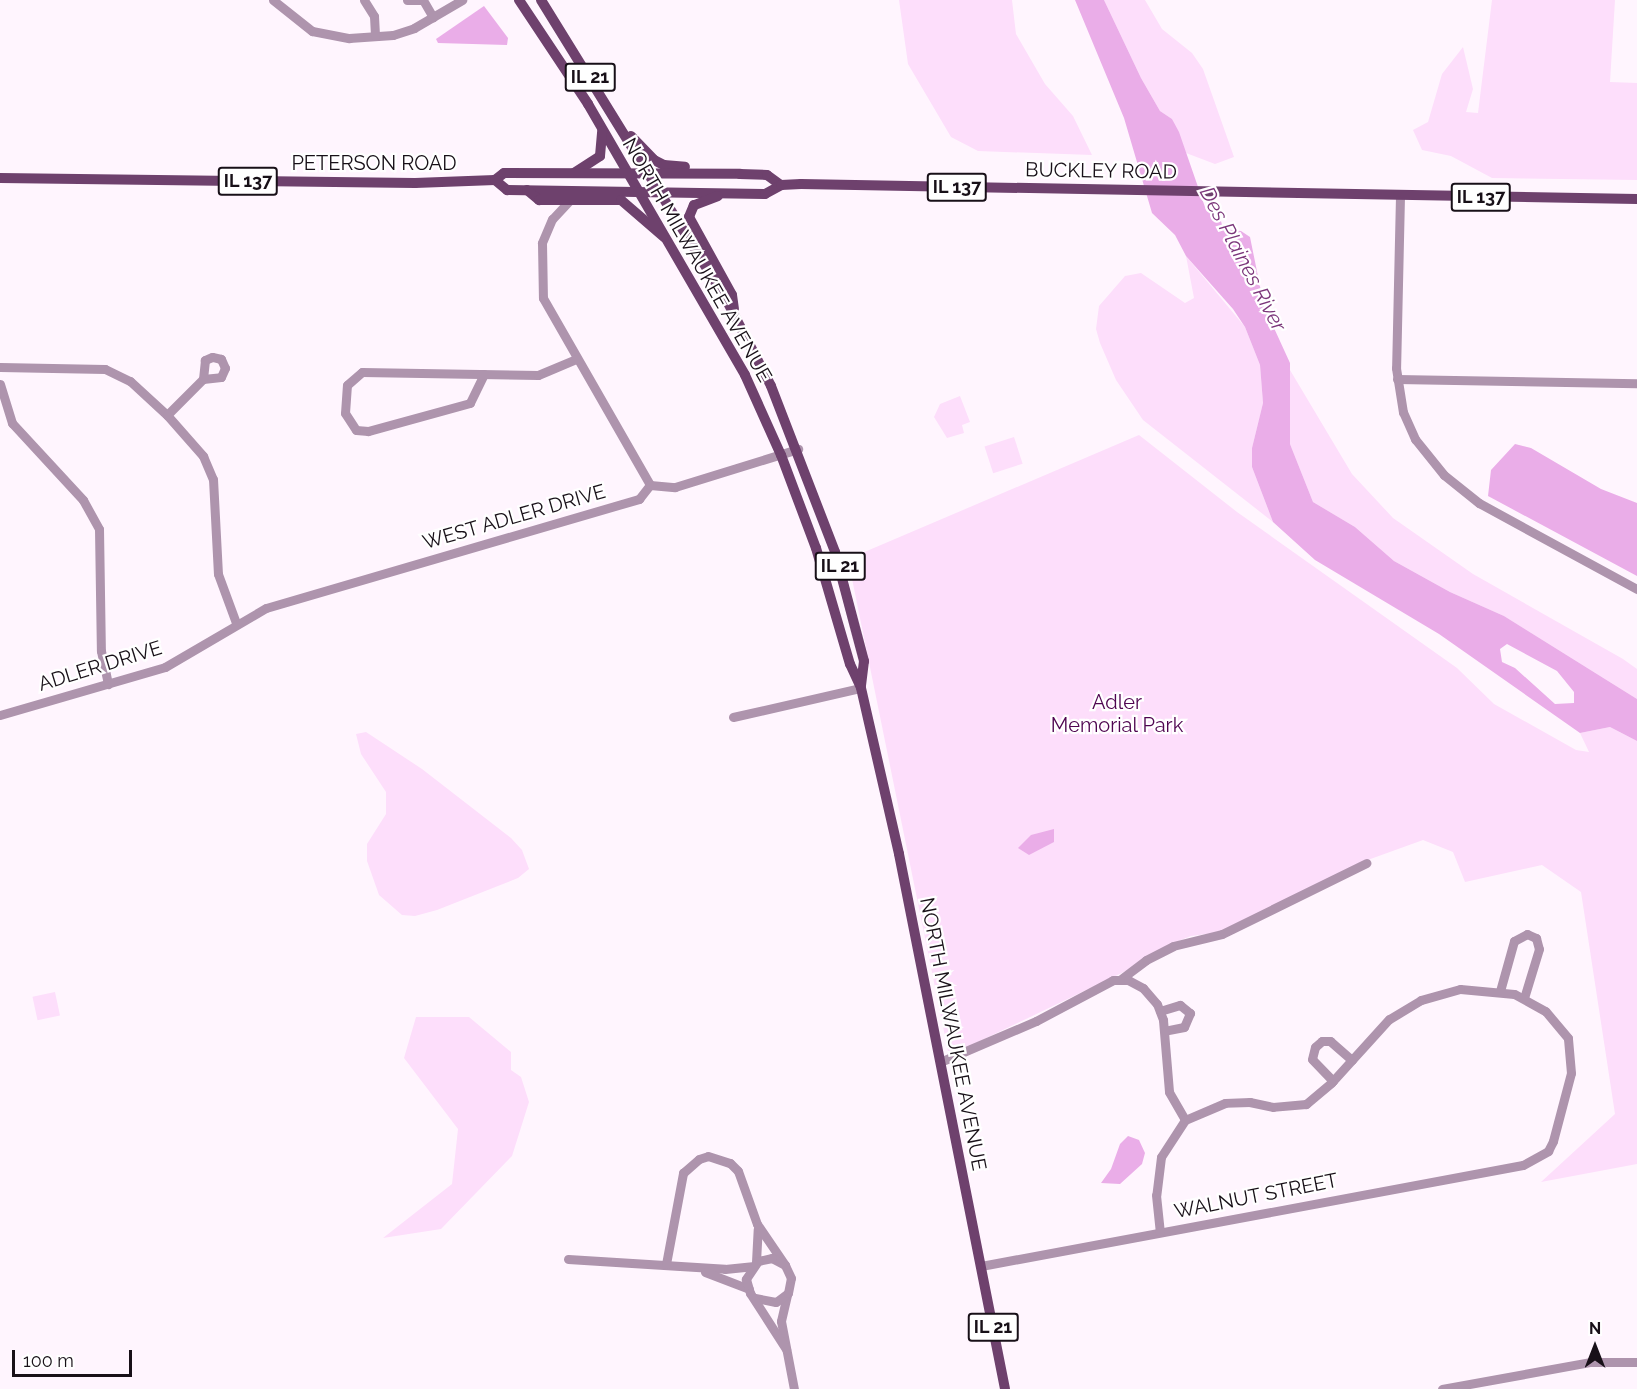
<!DOCTYPE html>
<style>
body{margin:0}
#map{position:relative;width:1637px;height:1389px;overflow:hidden;background:#fff5fe;font-family:Raleway,sans-serif}
div>[style]{position:absolute}
[style*='--x']{left:calc(var(--x)*1px);top:calc(var(--y)*1px);width:calc(var(--w)*1px);rotate:calc(var(--a)*1deg)}
.green>*{inset:0;background:#fddefb;transform-origin:0 0}
.water>*{inset:0;background:#eaade8}
.minor>*{height:9px;margin:-4.5px;padding:0 4.5px;transform-origin:4.5px;border-radius:4.5px;background:#ae94ad}
.major>*{height:10px;margin:-5px;padding:0 5px;transform-origin:5px;border-radius:5px;background:#6e416d}
span{translate:-50% -50%;white-space:nowrap;text-align:center;line-height:1.15;-webkit-text-stroke:4.5px #fff;paint-order:stroke}
.shield-label span{padding:2px 4px;background:#fff;border:2px solid;border-radius:4px;-webkit-text-stroke-width:0}
.shield-label{font-size:18px;color:#181018;font-weight:700}
.street-label{font-size:20px;color:#181018}
.park-label{font-size:20px;color:#4f0550}
.water-label{font-size:21px;color:#7b357a;font-style:italic}
.north{position:absolute;left:1565px;top:1317px;width:60px;height:60px;-webkit-text-stroke:4px #fff;paint-order:stroke;rotate:0deg;font-size:16px;font-weight:700;line-height:24px;text-align:center;color:#181018}
.north::after{content:'';display:block;margin:auto;width:21px;height:27px;background:#181018;clip-path:polygon(50% 0,100% 100%,50% 72%,0 100%)}
.scale{position:absolute;left:12px;top:1350px;width:120px;height:27px;box-sizing:border-box;border:3px solid #181018;border-top:0;padding-left:8px;font-size:18px;line-height:21px;white-space:nowrap;color:#181018;-webkit-text-stroke:4px #fff;paint-order:stroke}
</style>
<div id="map">
<div class="green">
<div style="clip-path:polygon(899px 0,1012px 0,1016px 34px,1045px 84px,1073px 116px,1092px 155px,978px 151px,951px 137px,908px 64px)"></div>
<div style="clip-path:polygon(1104px 0,1145px 0,1162px 29px,1192px 53px,1203px 69px,1234px 157px,1215px 164px,1186px 153px,1172px 119px,1160px 111px,1141px 78px)"></div>
<div style="clip-path:polygon(1492px 0,1615px 0,1610px 82px,1637px 83px,1637px 180px,1492px 178px,1451px 156px,1422px 150px,1413px 130px,1428px 122px,1442px 74px,1463px 47px,1473px 89px,1466px 112px,1478px 113px)"></div>
<div style="clip-path:polygon(1186px 256px,1245px 327px,1260px 365px,1263px 403px,1252px 448px,1252px 467px,1273px 522px,1143px 420px,1116px 380px,1100px 343px,1096px 329px,1099px 306px,1125px 276px,1141px 273px,1185px 303px,1194px 298px)"></div>
<div style="clip-path:polygon(1290px 370px,1352px 474px,1393px 518px,1473px 574px,1623px 659px,1637px 669px,1637px 699px,1504px 616px,1450px 592px,1394px 561px,1355px 527px,1313px 502px,1290px 444px)"></div>
<div style="clip-path:polygon(960px 396px,970px 422px,962px 425px,964px 433px,947px 438px,934px 417px,940px 404px)"></div>
<div style="clip-path:polygon(1139px 435px,1237px 512px,1457px 668px,1494px 704px,1576px 750px,1589px 752px,1580px 733px,1610px 727px,1637px 741px,1637px 1164px,1541px 1182px,1615px 1114px,1581px 892px,1542px 865px,1465px 882px,1453px 852px,1423px 840px,1365px 861px,1223px 932px,1191px 936px,1171px 944px,1128px 970px,949px 1056px,848px 559px)"></div>
<div style="left:1014px;top:437px;width:28px;height:31px;rotate:72deg"></div>
<div style="clip-path:polygon(366px 732px,422px 769px,511px 838px,522px 850px,529px 869px,518px 878px,437px 910px,415px 916px,402px 915px,379px 895px,367px 861px,367px 844px,386px 814px,386px 792px,361px 754px,356px 734px)"></div>
<div style="left:55px;top:992px;width:24px;height:23px;rotate:78deg"></div>
<div style="clip-path:polygon(416px 1017px,469px 1017px,511px 1052px,511px 1070px,521px 1077px,529px 1102px,512px 1156px,441px 1229px,383px 1238px,452px 1184px,458px 1129px,404px 1058px)"></div>
</div>
<div class="water">
<div style="clip-path:polygon(evenodd,1075px 0,1104px 0,1141px 78px,1160px 111px,1172px 119px,1179px 132px,1206px 210px,1220px 217px,1223px 229px,1241px 231px,1250px 237px,1264px 306px,1290px 363px,1290px 444px,1313px 502px,1355px 527px,1394px 561px,1450px 592px,1504px 616px,1637px 699px,1637px 741px,1610px 727px,1580px 733px,1439px 634px,1315px 560px,1273px 522px,1252px 467px,1252px 448px,1263px 403px,1260px 365px,1245px 327px,1233px 309px,1186px 256px,1175px 235px,1152px 213px,1124px 118px,1075px 0,1507px 644px,1557px 671px,1574px 692px,1574px 703px,1555px 704px,1515px 668px,1502px 662px,1500px 649px,1507px 644px)"></div>
<div style="clip-path:polygon(484px 6px,508px 38px,507px 45px,438px 43px,436px 39px)"></div>
<div style="clip-path:polygon(1515px 444px,1531px 448px,1601px 489px,1637px 503px,1637px 576px,1488px 496px,1491px 470px)"></div>
<div style="clip-path:polygon(1054px 829px,1054px 842px,1029px 855px,1018px 848px,1031px 835px)"></div>
<div style="clip-path:polygon(1128px 1136px,1139px 1140px,1145px 1153px,1142px 1164px,1120px 1184px,1101px 1183px,1111px 1169px,1120px 1144px)"></div>
</div>
<div class="minor">
<div style="--x:273;--y:0;--w:50;--a:38.5"></div>
<div style="--x:312;--y:31;--w:38;--a:11"></div>
<div style="--x:349;--y:38;--w:44;--a:-3.9"></div>
<div style="--x:393;--y:35;--w:22;--a:-18"></div>
<div style="--x:414;--y:28;--w:56;--a:-30.3"></div>
<div style="--x:364;--y:0;--w:19;--a:58"></div>
<div style="--x:374;--y:16;--w:20;--a:87"></div>
<div style="--x:407;--y:0;--w:16;--a:0"></div>
<div style="--x:423;--y:0;--w:20;--a:60"></div>
<div style="--x:1400;--y:196;--w:172;--a:91.3"></div>
<div style="--x:1396;--y:368;--w:45;--a:81"></div>
<div style="--x:1403;--y:412;--w:30;--a:66"></div>
<div style="--x:1415;--y:439;--w:46;--a:51.1"></div>
<div style="--x:1444;--y:475;--w:45;--a:38.7"></div>
<div style="--x:1479;--y:503;--w:180;--a:28.6"></div>
<div style="--x:570;--y:200;--w:26;--a:133"></div>
<div style="--x:552;--y:219;--w:26;--a:113"></div>
<div style="--x:542;--y:243;--w:55;--a:89"></div>
<div style="--x:543;--y:298;--w:215;--a:60.2"></div>
<div style="--x:0;--y:367;--w:105;--a:1.1"></div>
<div style="--x:105;--y:369;--w:28;--a:26"></div>
<div style="--x:130;--y:381;--w:50;--a:42.6"></div>
<div style="--x:167;--y:415;--w:55;--a:48.7"></div>
<div style="--x:203;--y:456;--w:25;--a:67"></div>
<div style="--x:213;--y:479;--w:95;--a:87"></div>
<div style="--x:218;--y:574;--w:52;--a:69.8"></div>
<div style="--x:484;--y:374;--w:32;--a:116"></div>
<div style="--x:470;--y:403;--w:106;--a:164.6"></div>
<div style="--x:368;--y:431;--w:12;--a:-175"></div>
<div style="--x:356;--y:430;--w:20;--a:-123"></div>
<div style="--x:345;--y:413;--w:28;--a:-86"></div>
<div style="--x:347;--y:385;--w:20;--a:-41"></div>
<div style="--x:362;--y:372;--w:176;--a:1"></div>
<div style="--x:538;--y:375;--w:41;--a:-22.8"></div>
<div style="--x:1397;--y:379;--w:240;--a:1"></div>
<div style="--x:0;--y:384;--w:41;--a:72.9"></div>
<div style="--x:12;--y:423;--w:105;--a:47.3"></div>
<div style="--x:83;--y:500;--w:33;--a:61"></div>
<div style="--x:99;--y:529;--w:122;--a:89.1"></div>
<div style="--x:101;--y:651;--w:34;--a:78"></div>
<div style="--x:167;--y:415;--w:51;--a:-45"></div>
<div style="--x:203;--y:379;--w:18;--a:-6"></div>
<div style="--x:221;--y:377;--w:10;--a:-66"></div>
<div style="--x:225;--y:368;--w:10;--a:-114"></div>
<div style="--x:221;--y:359;--w:9;--a:-167"></div>
<div style="--x:212;--y:357;--w:8;--a:157"></div>
<div style="--x:205;--y:360;--w:19;--a:96"></div>
<div style="--x:0;--y:715;--w:172;--a:-16.2"></div>
<div style="--x:165;--y:667;--w:117;--a:-30.3"></div>
<div style="--x:266;--y:608;--w:389;--a:-16.3"></div>
<div style="--x:639;--y:499;--w:18;--a:-52"></div>
<div style="--x:650;--y:485;--w:25;--a:5"></div>
<div style="--x:675;--y:487;--w:129;--a:-17.2"></div>
<div style="--x:733;--y:717;--w:131;--a:-12.8"></div>
<div style="--x:1121;--y:979;--w:31;--a:-37"></div>
<div style="--x:1146;--y:960;--w:30;--a:-27"></div>
<div style="--x:1173;--y:946;--w:50;--a:-13.8"></div>
<div style="--x:1222;--y:934;--w:161;--a:-26.2"></div>
<div style="--x:1500;--y:991;--w:52;--a:-74.4"></div>
<div style="--x:1514;--y:941;--w:15;--a:-28"></div>
<div style="--x:1527;--y:934;--w:10;--a:24"></div>
<div style="--x:1536;--y:938;--w:11;--a:75"></div>
<div style="--x:1539;--y:949;--w:51;--a:107"></div>
<div style="--x:1160;--y:1011;--w:21;--a:-17"></div>
<div style="--x:1180;--y:1005;--w:13;--a:39"></div>
<div style="--x:1190;--y:1013;--w:15;--a:113"></div>
<div style="--x:1184;--y:1027;--w:20;--a:169"></div>
<div style="--x:940;--y:1062;--w:104;--a:-23.1"></div>
<div style="--x:1036;--y:1021;--w:87;--a:-28"></div>
<div style="--x:1113;--y:980;--w:15;--a:0"></div>
<div style="--x:1128;--y:980;--w:17;--a:28"></div>
<div style="--x:1143;--y:988;--w:21;--a:49"></div>
<div style="--x:1157;--y:1004;--w:17;--a:69"></div>
<div style="--x:1163;--y:1020;--w:72;--a:85.2"></div>
<div style="--x:1169;--y:1092;--w:32;--a:60"></div>
<div style="--x:1333;--y:1081;--w:30;--a:-134"></div>
<div style="--x:1312;--y:1059;--w:12;--a:-76"></div>
<div style="--x:1315;--y:1047;--w:9;--a:-41"></div>
<div style="--x:1322;--y:1041;--w:8;--a:0"></div>
<div style="--x:1330;--y:1041;--w:29;--a:41"></div>
<div style="--x:568;--y:1259;--w:157;--a:3.6"></div>
<div style="--x:725;--y:1269;--w:27;--a:-6"></div>
<div style="--x:756;--y:1262;--w:33;--a:-87"></div>
<div style="--x:666;--y:1264;--w:93;--a:-79.4"></div>
<div style="--x:683;--y:1173;--w:21;--a:-41"></div>
<div style="--x:699;--y:1159;--w:9;--a:-18"></div>
<div style="--x:708;--y:1156;--w:23;--a:18"></div>
<div style="--x:730;--y:1163;--w:11;--a:45"></div>
<div style="--x:738;--y:1171;--w:56;--a:70.3"></div>
<div style="--x:757;--y:1224;--w:50;--a:55.7"></div>
<div style="--x:981;--y:1266;--w:551;--a:-10.56"></div>
<div style="--x:1523;--y:1165;--w:29;--a:-29"></div>
<div style="--x:1548;--y:1151;--w:11;--a:-63"></div>
<div style="--x:1553;--y:1141;--w:70;--a:-75.2"></div>
<div style="--x:1571;--y:1073;--w:35;--a:-95"></div>
<div style="--x:1568;--y:1038;--w:35;--a:-130"></div>
<div style="--x:1545;--y:1011;--w:35;--a:-151"></div>
<div style="--x:1514;--y:994;--w:54;--a:-174.7"></div>
<div style="--x:1460;--y:989;--w:41;--a:164.2"></div>
<div style="--x:1421;--y:1000;--w:37;--a:149"></div>
<div style="--x:1389;--y:1019;--w:86;--a:132.2"></div>
<div style="--x:1331;--y:1083;--w:33;--a:140"></div>
<div style="--x:1306;--y:1104;--w:33;--a:175"></div>
<div style="--x:1273;--y:1107;--w:24;--a:-168"></div>
<div style="--x:1250;--y:1102;--w:25;--a:178"></div>
<div style="--x:1225;--y:1103;--w:43;--a:157"></div>
<div style="--x:1185;--y:1120;--w:44;--a:123"></div>
<div style="--x:1161;--y:1157;--w:38;--a:97"></div>
<div style="--x:1156;--y:1195;--w:37;--a:84"></div>
<div style="--x:705;--y:1272;--w:47;--a:21.1"></div>
<div style="--x:787;--y:1295;--w:27;--a:103"></div>
<div style="--x:781;--y:1321;--w:69;--a:79.2"></div>
<div style="--x:755;--y:1298;--w:21;--a:11"></div>
<div style="--x:776;--y:1302;--w:15;--a:-37"></div>
<div style="--x:788;--y:1293;--w:15;--a:-79"></div>
<div style="--x:791;--y:1278;--w:14;--a:-115"></div>
<div style="--x:785;--y:1265;--w:15;--a:-152"></div>
<div style="--x:772;--y:1258;--w:14;--a:168"></div>
<div style="--x:758;--y:1261;--w:22;--a:124"></div>
<div style="--x:746;--y:1279;--w:15;--a:74"></div>
<div style="--x:750;--y:1293;--w:67;--a:57.3"></div>
<div style="--x:1442;--y:1389;--w:150;--a:-10.3"></div>
<div style="--x:1590;--y:1362;--w:47;--a:0"></div>
</div>
<div class="major">
<div style="--x:519;--y:0;--w:125;--a:56.4"></div>
<div style="--x:588;--y:104;--w:313;--a:59.9"></div>
<div style="--x:745;--y:375;--w:88;--a:65.8"></div>
<div style="--x:781;--y:455;--w:99;--a:69.4"></div>
<div style="--x:816;--y:548;--w:121;--a:73.7"></div>
<div style="--x:850;--y:664;--w:26;--a:65"></div>
<div style="--x:861;--y:688;--w:170;--a:77.1"></div>
<div style="--x:899;--y:854;--w:545;--a:78.79"></div>
<div style="--x:541;--y:0;--w:356;--a:58.3"></div>
<div style="--x:728;--y:303;--w:93;--a:62.6"></div>
<div style="--x:771;--y:386;--w:178;--a:68.9"></div>
<div style="--x:835;--y:552;--w:113;--a:75.1"></div>
<div style="--x:864;--y:661;--w:24;--a:97"></div>
<div style="--x:631;--y:136;--w:33;--a:46"></div>
<div style="--x:654;--y:160;--w:11;--a:27"></div>
<div style="--x:664;--y:165;--w:21;--a:5"></div>
<div style="--x:574;--y:173;--w:31;--a:-33"></div>
<div style="--x:600;--y:156;--w:25;--a:-85"></div>
<div style="--x:0;--y:178;--w:415;--a:0.7"></div>
<div style="--x:415;--y:183;--w:80;--a:-2.1"></div>
<div style="--x:495;--y:180;--w:11;--a:-38"></div>
<div style="--x:504;--y:173;--w:236;--a:0.2"></div>
<div style="--x:740;--y:174;--w:27;--a:2"></div>
<div style="--x:767;--y:175;--w:17;--a:36"></div>
<div style="--x:495;--y:180;--w:16;--a:40"></div>
<div style="--x:507;--y:190;--w:258;--a:0.9"></div>
<div style="--x:765;--y:194;--w:18;--a:-29"></div>
<div style="--x:781;--y:185;--w:20;--a:-3"></div>
<div style="--x:801;--y:184;--w:836;--a:1.03"></div>
<div style="--x:527;--y:190;--w:16;--a:40"></div>
<div style="--x:539;--y:200;--w:82;--a:0"></div>
<div style="--x:621;--y:200;--w:57;--a:40.7"></div>
<div style="--x:718;--y:196;--w:26;--a:159"></div>
<div style="--x:694;--y:205;--w:13;--a:113"></div>
<div style="--x:689;--y:217;--w:89;--a:61.1"></div>
<div style="--x:732;--y:295;--w:14;--a:82"></div>
</div>
<div class="shield-label">
<span style="left:590px;top:77px">IL 21</span>
<span style="left:248px;top:181px">IL 137</span>
<span style="left:957px;top:187px">IL 137</span>
<span style="left:1481px;top:197px">IL 137</span>
<span style="left:840px;top:566px">IL 21</span>
<span style="left:993px;top:1327px">IL 21</span>
</div>
<div class="street-label">
<span style="left:374px;top:163px">PETERSON ROAD</span>
<span style="left:1101px;top:171px;rotate:1deg">BUCKLEY ROAD</span>
<span style="left:697px;top:260px;rotate:60deg">NORTH MILWAUKEE AVENUE</span>
<span style="left:514px;top:517px;rotate:-16deg">WEST ADLER DRIVE</span>
<span style="left:100px;top:666px;rotate:-17deg">ADLER DRIVE</span>
<span style="left:953px;top:1034px;rotate:79deg">NORTH MILWAUKEE AVENUE</span>
<span style="left:1256px;top:1196px;rotate:-11deg">WALNUT STREET</span>
</div>
<div class="park-label">
<span style="left:1117px;top:714px">Adler<br>Memorial Park</span>
</div>
<div class="water-label">
<span style="left:1243px;top:259px;rotate:62deg">Des Plaines River</span>
</div>
<div class="north">N</div>
<div class="scale">100 m</div>
</div>
